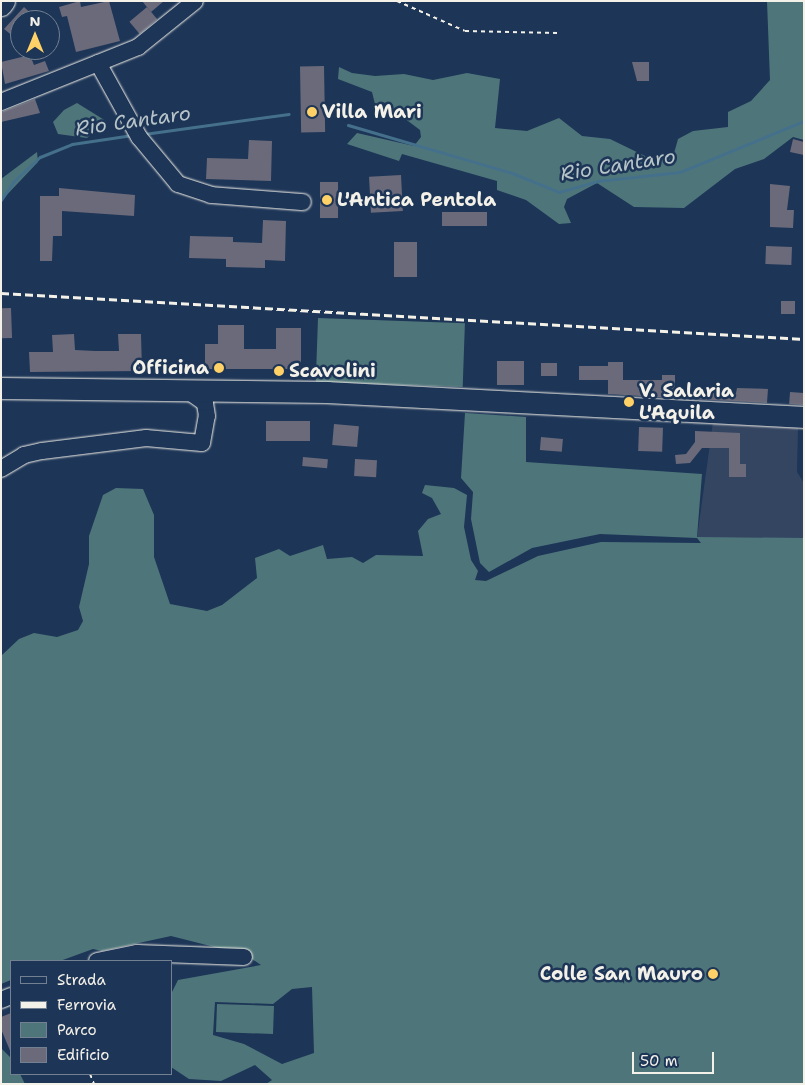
<!DOCTYPE html>
<style>
body{margin:0}
#map{position:relative;width:805px;height:1085px;overflow:hidden;background:#1d3557;font-family:"Shantell Sans",sans-serif}
div>[style]{position:absolute}
[style*='--x']{left:calc(var(--x)*1px);top:calc(var(--y)*1px);width:calc(var(--w)*1px);rotate:calc(var(--a)*1deg)}
.built>*{inset:0;background:#344562}
.green>*{inset:0;background:#4e767a;transform-origin:0 0}
.stream>*{height:3px;margin:-1.5px;padding:0 1.5px;transform-origin:1.5px;border-radius:1.5px;background:#45708c}
.building>*{inset:0;background:#6a6a7a;transform-origin:0 0}
.path>*{height:2px;margin-top:-1px;transform-origin:0;background:repeating-linear-gradient(90deg,#f4f1e8 0 4px,transparent 0 8px)}
.roads{filter:drop-shadow(0 0 1px #f4f1e8) drop-shadow(0 0 1px #f4f1e8)}
.minor>*{height:16px;margin:-8px;padding:0 8px;transform-origin:8px;border-radius:8px;background:#1d3557}
.major>*{height:21px;margin:-10.5px;padding:0 10.5px;transform-origin:10.5px;border-radius:10.5px;background:#1d3557}
.rail>*{height:3px;margin-top:-1.5px;transform-origin:0;background:repeating-linear-gradient(90deg,#f4f1e8 0 8px,transparent 0 12px)}
.dots>*{width:14px;height:14px;translate:-50% -50%;box-sizing:border-box;border:2px solid #1d3557;border-radius:50%}
span{translate:-50% -50%;white-space:nowrap;text-align:center;line-height:1.15;-webkit-text-stroke:5px #1d3557;paint-order:stroke}
.poi-label{font-size:19px;color:#f4f1e8;font-weight:700}
.left{translate:0 -50%;text-align:left}
.right{translate:-100% -50%;text-align:right}
.water-label{font-size:20px;color:#b7c4c8;font-style:italic}
.frame{position:absolute;inset:0;border:2px solid #f4f1e8;pointer-events:none}
.legend{position:absolute;left:10px;top:960px;width:162px;height:115px;box-sizing:border-box;background:#1d3557;border:1px solid #738091;margin:0;padding:6px 9px;list-style:none;font-size:15px;color:#f4f1e8}
.legend li{display:flex;align-items:center;gap:10px;height:25px}
.legend b{width:25px;border:1px solid #738091}
.north{position:absolute;left:10px;top:10px;width:50px;height:50px;box-sizing:border-box;background:#1d3557;border:1px solid #738091;border-radius:50%;rotate:0deg;font-size:14px;font-weight:700;line-height:20px;text-align:center;color:#f4f1e8}
.north::after{content:'';display:block;margin:auto;width:18px;height:22px;background:#ffd166;clip-path:polygon(50% 0,100% 100%,50% 72%,0 100%)}
.scale{position:absolute;left:632px;top:1052px;width:82px;height:22px;box-sizing:border-box;border:2px solid #f4f1e8;border-top:0;padding-left:6px;font-size:15px;line-height:18px;white-space:nowrap;color:#f4f1e8;-webkit-text-stroke:4px #1d3557;paint-order:stroke}
</style>
<div id="map">
<div class="built">
<div style="clip-path:polygon(713px 422px,798px 427px,797px 472px,804px 483px,804px 538px,697px 538px)"></div>
</div>
<div class="green">
<div style="clip-path:polygon(767px 1px,804px 1px,804px 140px,793px 137px,764px 159px,735px 169px,684px 208px,634px 207px,597px 183px,567px 199px,564px 207px,571px 223px,559px 224px,526px 200px,497px 190px,497px 181px,402px 154px,399px 161px,347px 144px,357px 133px,414px 146px,421px 137px,420px 130px,400px 115px,376px 108px,372px 92px,338px 79px,339px 67px,352px 73px,375px 76px,404px 74px,433px 80px,467px 73px,500px 79px,495px 128px,527px 131px,559px 118px,582px 136px,610px 139px,645px 156px,673px 157px,678px 139px,693px 131px,728px 127px,728px 112px,751px 101px,770px 80px)"></div>
<div style="clip-path:polygon(77px 103px,106px 121px,87px 138px,58px 134px,53px 122px,64px 110px)"></div>
<div style="clip-path:polygon(37px 152px,38px 162px,1px 201px,1px 179px)"></div>
<div style="left:318px;top:318px;width:147px;height:64px;rotate:2deg"></div>
<div style="clip-path:polygon(evenodd,465px 413px,526px 417px,526px 462px,702px 474px,697px 537px,804px 538px,804px 1084px,266px 1084px,272px 1080px,255px 1065px,221px 1081px,189px 1079px,171px 1067px,171px 994px,178px 980px,261px 965px,246px 955px,171px 936px,102px 951px,93px 949px,60px 961px,11px 961px,11px 980px,1px 984px,1px 656px,19px 639px,34px 633px,57px 637px,78px 630px,83px 621px,79px 607px,89px 564px,89px 536px,103px 495px,116px 488px,143px 489px,154px 515px,154px 557px,170px 604px,207px 611px,222px 605px,257px 578px,255px 558px,279px 549px,290px 556px,323px 545px,327px 559px,352px 557px,363px 563px,376px 555px,423px 556px,418px 531px,428px 519px,441px 514px,432px 498px,422px 493px,425px 485px,454px 488px,467px 495px,464px 527px,471px 560px,478px 571px,475px 580px,486px 581px,538px 556px,601px 542px,701px 543px,697px 538px,600px 534px,532px 548px,489px 572px,480px 563px,471px 519px,473px 492px,461px 478px,465px 413px,312px 987px,314px 1053px,282px 1064px,244px 1044px,213px 1035px,215px 1002px,273px 1004px,292px 989px,312px 987px)"></div>
<div style="left:217px;top:1004px;width:57px;height:28px;rotate:2deg"></div>
<div style="clip-path:polygon(1px 1048px,11px 1058px,11px 1074px,20px 1074px,25px 1084px,1px 1084px)"></div>
</div>
<div class="stream">
<div style="--x:348;--y:125;--w:171;--a:16.3"></div>
<div style="--x:512;--y:173;--w:51;--a:22"></div>
<div style="--x:559;--y:192;--w:41;--a:-15.8"></div>
<div style="--x:598;--y:181;--w:82;--a:-6.3"></div>
<div style="--x:680;--y:172;--w:134;--a:-22.4"></div>
<div style="--x:144;--y:134;--w:146;--a:-7.9"></div>
<div style="--x:1;--y:200;--w:22;--a:-56"></div>
<div style="--x:13;--y:182;--w:37;--a:-43"></div>
<div style="--x:40;--y:157;--w:35;--a:-22"></div>
<div style="--x:72;--y:144;--w:61;--a:-8.5"></div>
</div>
<div class="building">
<div style="clip-path:polygon(80px 1px,81px 7px,109px 1px,120px 41px,76px 52px,67px 16px,62px 17px,59px 7px)"></div>
<div style="clip-path:polygon(142px 1px,164px 1px,151px 12px)"></div>
<div style="clip-path:polygon(24px 7px,38px 20px,20px 20px,20px 38px,16px 35px,14px 37px,4px 29px)"></div>
<div style="left:147px;top:7px;width:16px;height:23px;rotate:50deg"></div>
<div style="clip-path:polygon(30px 55px,34px 65px,45px 61px,49px 71px,5px 84px,1px 62px)"></div>
<div style="clip-path:polygon(632px 62px,649px 62px,649px 81px,637px 81px)"></div>
<div style="left:324px;top:66px;width:66px;height:24px;rotate:89deg"></div>
<div style="clip-path:polygon(35px 99px,40px 113px,1px 122px,1px 112px)"></div>
<div style="clip-path:polygon(793px 139px,804px 142px,804px 155px,790px 152px)"></div>
<div style="clip-path:polygon(249px 140px,272px 141px,271px 181px,206px 179px,207px 158px,248px 159px)"></div>
<div style="left:401px;top:175px;width:36px;height:32px;rotate:87deg"></div>
<div style="left:320px;top:182px;width:18px;height:36px"></div>
<div style="clip-path:polygon(770px 184px,790px 186px,787px 210px,794px 210px,793px 228px,770px 227px)"></div>
<div style="clip-path:polygon(59px 188px,135px 195px,134px 216px,62px 211px,62px 236px,53px 236px,52px 261px,40px 261px,40px 196px,59px 196px)"></div>
<div style="left:487px;top:212px;width:14px;height:45px;rotate:90deg"></div>
<div style="clip-path:polygon(263px 220px,286px 221px,285px 261px,265px 260px,265px 268px,226px 267px,226px 259px,189px 258px,190px 236px,233px 237px,233px 242px,262px 243px)"></div>
<div style="left:394px;top:242px;width:23px;height:35px"></div>
<div style="left:766px;top:246px;width:26px;height:18px;rotate:2deg"></div>
<div style="left:795px;top:301px;width:13px;height:14px;rotate:90deg"></div>
<div style="left:11px;top:308px;width:30px;height:10px;rotate:88deg"></div>
<div style="clip-path:polygon(218px 325px,244px 325px,244px 349px,276px 349px,276px 328px,301px 328px,301px 369px,205px 369px,205px 344px,218px 344px)"></div>
<div style="clip-path:polygon(74px 334px,75px 350px,95px 351px,119px 351px,118px 334px,141px 334px,142px 371px,30px 372px,29px 352px,53px 352px,52px 335px)"></div>
<div style="left:497px;top:361px;width:27px;height:24px"></div>
<div style="clip-path:polygon(608px 362px,623px 362px,623px 380px,662px 380px,662px 375px,675px 375px,675px 398px,608px 394px,608px 380px,579px 380px,579px 366px,608px 366px)"></div>
<div style="left:541px;top:363px;width:16px;height:13px"></div>
<div style="clip-path:polygon(737px 388px,768px 389px,767px 403px,696px 399px,696px 392px,736px 393px)"></div>
<div style="left:790px;top:392px;width:14px;height:12px;rotate:4deg"></div>
<div style="left:266px;top:421px;width:44px;height:20px"></div>
<div style="left:334px;top:424px;width:25px;height:21px;rotate:5deg"></div>
<div style="left:639px;top:427px;width:24px;height:24px;rotate:2deg"></div>
<div style="clip-path:polygon(695px 431px,740px 433px,740px 464px,746px 464px,746px 477px,729px 477px,729px 448px,702px 448px,690px 463px,676px 464px,675px 455px,686px 454px,695px 442px)"></div>
<div style="left:541px;top:437px;width:22px;height:13px;rotate:5deg"></div>
<div style="left:303px;top:457px;width:25px;height:9px;rotate:5deg"></div>
<div style="left:355px;top:459px;width:22px;height:17px;rotate:3deg"></div>
<div style="clip-path:polygon(11px 1013px,11px 1053px,1px 1029px,1px 1017px)"></div>
</div>
<div class="path">
<div style="--x:397;--y:1;--w:74;--a:23.8"></div>
<div style="--x:465;--y:31;--w:93;--a:1.2"></div>
<div style="--x:90;--y:1074;--w:11;--a:68"></div>
</div>
<div class="roads">
<div class="minor">
<div style="--x:98;--y:63;--w:85;--a:61"></div>
<div style="--x:139;--y:137;--w:61;--a:50.3"></div>
<div style="--x:178;--y:184;--w:35;--a:18"></div>
<div style="--x:211;--y:195;--w:92;--a:4.4"></div>
<div style="--x:1;--y:102;--w:148;--a:-21.9"></div>
<div style="--x:138;--y:47;--w:73;--a:-38.9"></div>
<div style="--x:1;--y:469;--w:27;--a:-31"></div>
<div style="--x:24;--y:455;--w:18;--a:-13"></div>
<div style="--x:42;--y:451;--w:105;--a:-7.1"></div>
<div style="--x:146;--y:438;--w:56;--a:5.1"></div>
<div style="--x:202;--y:443;--w:27;--a:-80"></div>
<div style="--x:207;--y:416;--w:13;--a:-99"></div>
<div style="--x:205;--y:403;--w:24;--a:-145"></div>
<div style="--x:97;--y:961;--w:41;--a:-11.3"></div>
<div style="--x:137;--y:953;--w:107;--a:2.1"></div>
<div style="--x:1;--y:1000;--w:11;--a:-22"></div>
</div>
<div class="major">
<div style="--x:1;--y:5;--w:5;--a:-53"></div>
<div style="--x:1;--y:388;--w:326;--a:0.7"></div>
<div style="--x:327;--y:392;--w:478;--a:3"></div>
</div>
</div>
<div class="rail">
<div style="--x:1;--y:293;--w:804;--a:3.28"></div>
</div>
<div class="dots">
<div style="left:312px;top:112px;background:#ffd166"></div>
<div style="left:327px;top:200px;background:#ffd166"></div>
<div style="left:219px;top:368px;background:#ffd166"></div>
<div style="left:279px;top:371px;background:#ffd166"></div>
<div style="left:629px;top:402px;background:#ffd166"></div>
<div style="left:713px;top:974px;background:#ffd166"></div>
</div>
<div class="poi-label">
<span class="left" style="left:322px;top:112px">Villa Mari</span>
<span class="left" style="left:337px;top:200px">L'Antica Pentola</span>
<span class="right" style="left:209px;top:368px">Officina</span>
<span class="left" style="left:289px;top:371px">Scavolini</span>
<span class="left" style="left:639px;top:402px">V. Salaria<br>L'Aquila</span>
<span class="right" style="left:703px;top:974px">Colle San Mauro</span>
</div>
<div class="water-label">
<span style="left:133px;top:121px;rotate:-8deg">Rio Cantaro</span>
<span style="left:618px;top:165px;rotate:-9deg">Rio Cantaro</span>
</div>
<div class="frame"></div>
<ul class="legend">
<li><b style="height:6px;background:#1d3557"></b>Strada</li>
<li><b style="height:6px;background:#f4f1e8"></b>Ferrovia</li>
<li><b style="height:14px;background:#4e767a"></b>Parco</li>
<li><b style="height:14px;background:#6a6a7a"></b>Edificio</li>
</ul>
<div class="north">N</div>
<div class="scale">50 m</div>
</div>
